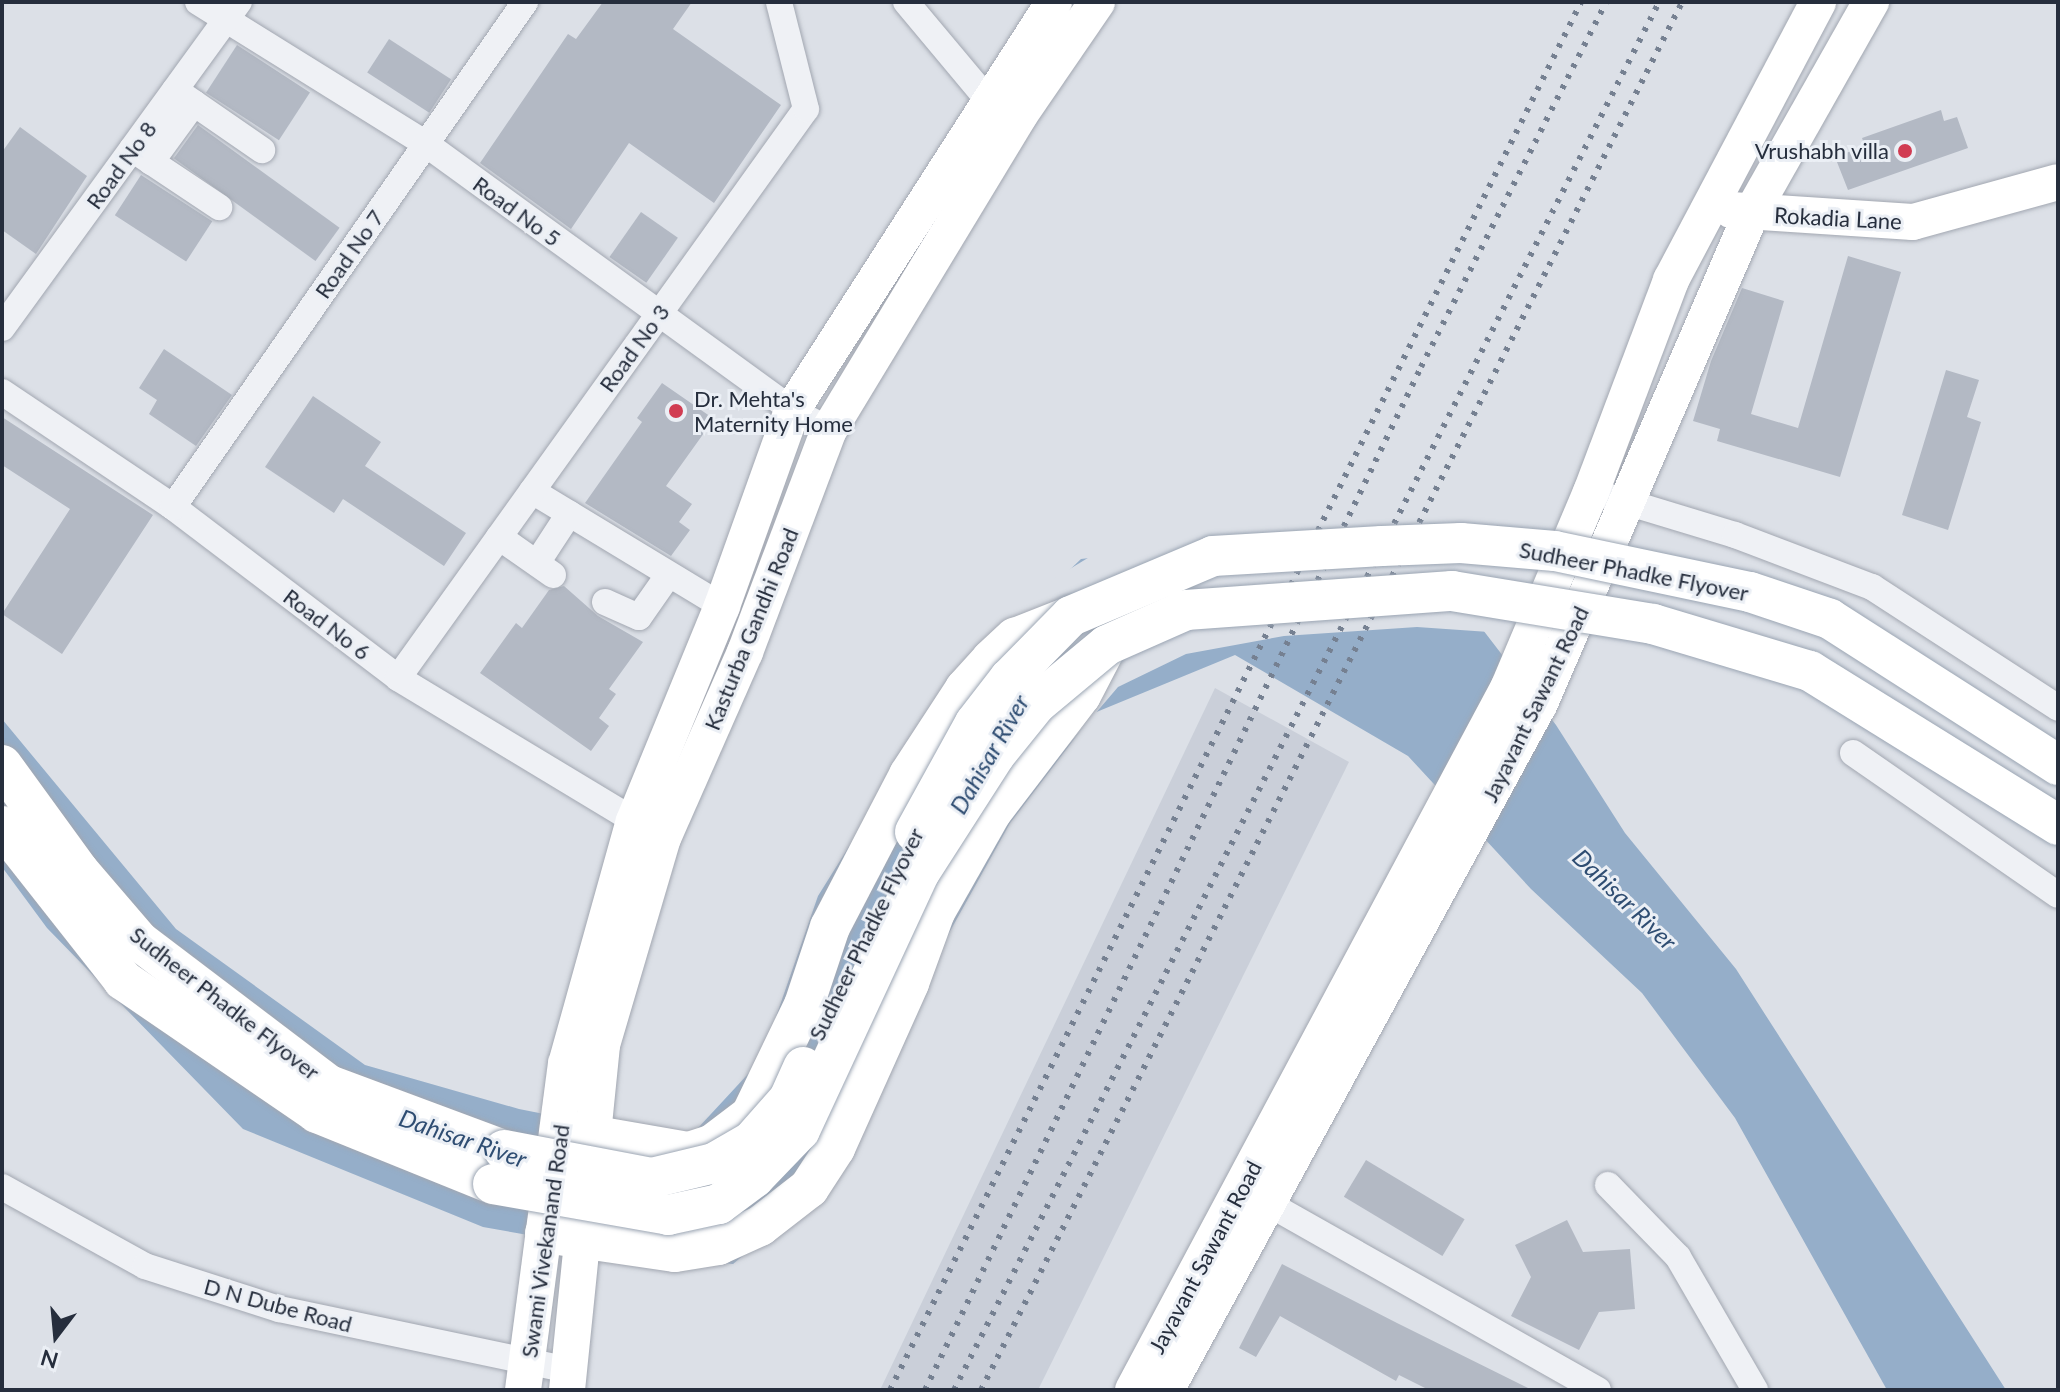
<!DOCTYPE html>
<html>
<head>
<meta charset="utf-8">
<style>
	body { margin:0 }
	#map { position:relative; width:2060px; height:1392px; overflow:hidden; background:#dce0e7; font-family:Lato,sans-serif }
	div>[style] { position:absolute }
	.built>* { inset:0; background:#cacfd9 }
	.water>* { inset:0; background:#95aec9 }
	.pier>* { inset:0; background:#dce0e7 }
	.building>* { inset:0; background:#b3b9c4; transform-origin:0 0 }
	.roads { filter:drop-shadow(0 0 2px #a2a7b1) drop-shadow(0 0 2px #a2a7b1) }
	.street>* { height:26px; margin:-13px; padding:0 13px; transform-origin:13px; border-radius:13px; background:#eff1f5 }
	.secondary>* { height:36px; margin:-18px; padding:0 18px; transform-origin:18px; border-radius:18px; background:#fff }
	.primary>* { height:40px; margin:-20px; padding:0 20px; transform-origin:20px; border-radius:20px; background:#fff }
	.rail>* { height:6px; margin-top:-3px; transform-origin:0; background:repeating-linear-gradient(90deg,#758091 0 4px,transparent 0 12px) }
	.bridges { filter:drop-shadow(0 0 2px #9ba5b3) drop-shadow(0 0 2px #9ba5b3) }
	.primary-bridge>* { height:40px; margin:-20px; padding:0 20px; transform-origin:20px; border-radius:20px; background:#fff }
	.dots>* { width:22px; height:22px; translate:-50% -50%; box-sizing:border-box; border:4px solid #ebeff5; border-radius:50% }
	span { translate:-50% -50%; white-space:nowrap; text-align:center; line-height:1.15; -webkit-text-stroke:6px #ebeff5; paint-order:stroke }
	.poi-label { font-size:22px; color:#262e3d }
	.right { translate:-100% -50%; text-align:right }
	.left { translate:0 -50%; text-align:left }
	.street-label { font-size:22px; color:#262e3d }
	.water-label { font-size:24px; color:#2f4d72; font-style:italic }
	.frame { position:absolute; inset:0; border:4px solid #262e3d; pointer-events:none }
	.north { position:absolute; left:16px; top:1296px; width:80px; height:80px; -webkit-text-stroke:6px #ebeff5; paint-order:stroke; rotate:196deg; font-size:22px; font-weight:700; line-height:32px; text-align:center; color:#262e3d }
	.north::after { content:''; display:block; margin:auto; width:28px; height:36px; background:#262e3d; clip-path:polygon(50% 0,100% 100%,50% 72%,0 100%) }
</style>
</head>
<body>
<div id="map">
	<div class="built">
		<i style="clip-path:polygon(1215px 688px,1349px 762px,1038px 1390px,880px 1390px)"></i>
	</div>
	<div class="water">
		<i style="clip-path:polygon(1285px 535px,1470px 613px,1556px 725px,1625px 833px,1736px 969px,2006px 1390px,1887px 1390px,1735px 1118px,1642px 993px,1531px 889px,1408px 756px,1235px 655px,1094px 713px,1010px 823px,924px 978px,843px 1172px,733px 1264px,642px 1255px,483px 1227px,243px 1129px,47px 928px,2px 867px,2px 719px,176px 929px,365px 1065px,519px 1109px,685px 1142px,761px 1060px,818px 896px,952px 682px,1081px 559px)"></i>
	</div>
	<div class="pier">
		<i style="clip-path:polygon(1286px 531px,1472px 609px,1489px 632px,1417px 627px,1284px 636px,1186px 654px,1118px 687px,1059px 756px,987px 643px,1055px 578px,1096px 553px)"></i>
	</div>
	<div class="building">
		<i style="clip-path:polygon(603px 2px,692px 2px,673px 29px,781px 105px,714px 203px,629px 143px,571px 229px,480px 163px,568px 34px,576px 39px)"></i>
		<i style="left:389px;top:39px;width:74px;height:40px;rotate:33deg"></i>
		<i style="left:237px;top:45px;width:87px;height:57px;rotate:33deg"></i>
		<i style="clip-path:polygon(1941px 110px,1944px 121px,1957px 117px,1968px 148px,1848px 190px,1835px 157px,1865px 146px,1862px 138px)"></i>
		<i style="left:198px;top:125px;width:175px;height:41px;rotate:36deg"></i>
		<i style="clip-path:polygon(20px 127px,87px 176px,36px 254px,2px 230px,2px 152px)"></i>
		<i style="left:141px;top:175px;width:85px;height:48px;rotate:33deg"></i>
		<i style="left:641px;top:212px;width:45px;height:55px;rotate:35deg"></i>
		<i style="clip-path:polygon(1848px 256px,1901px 272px,1840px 477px,1717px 441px,1720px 429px,1693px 421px,1711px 361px,1742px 288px,1784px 301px,1751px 414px,1798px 428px)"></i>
		<i style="clip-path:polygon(164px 349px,232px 395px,196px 446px,149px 414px,157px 400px,139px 388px)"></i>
		<i style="clip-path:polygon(1946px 370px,1979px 380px,1967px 417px,1981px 422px,1948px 530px,1902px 515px)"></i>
		<i style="clip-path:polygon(662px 383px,714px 419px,666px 486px,692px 504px,679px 522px,690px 530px,671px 556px,585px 503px,642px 422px,637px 418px)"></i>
		<i style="clip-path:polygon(313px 396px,381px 442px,365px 466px,466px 533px,444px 566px,343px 499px,334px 513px,265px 467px)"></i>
		<i style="clip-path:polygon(2px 417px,153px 515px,62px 654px,2px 614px,70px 509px,2px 465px)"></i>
		<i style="clip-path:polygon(564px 586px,598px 616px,643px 642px,609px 689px,616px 694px,599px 718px,609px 726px,591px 751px,480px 673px,516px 623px,522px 628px,549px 590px)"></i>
		<i style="left:1366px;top:1160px;width:115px;height:43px;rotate:31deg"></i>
		<i style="clip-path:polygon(1567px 1220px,1583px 1252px,1630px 1249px,1635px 1309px,1599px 1312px,1579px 1350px,1511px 1316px,1531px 1277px,1515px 1245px)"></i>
		<i style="clip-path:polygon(1282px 1264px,1397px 1323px,1532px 1390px,1429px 1390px,1399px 1375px,1396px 1381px,1280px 1316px,1256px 1357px,1239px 1348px)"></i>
	</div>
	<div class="roads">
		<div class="street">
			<i style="left:198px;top:2px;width:269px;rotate:31.9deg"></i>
			<i style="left:426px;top:144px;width:452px;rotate:36deg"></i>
			<i style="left:792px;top:410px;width:42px;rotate:28.4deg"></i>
			<i style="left:906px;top:2px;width:128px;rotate:50.1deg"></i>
			<i style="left:988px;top:100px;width:17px;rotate:28deg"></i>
			<i style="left:175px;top:90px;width:106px;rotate:34.6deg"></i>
			<i style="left:132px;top:149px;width:105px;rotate:33.7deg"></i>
			<i style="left:151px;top:162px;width:73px;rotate:-53.9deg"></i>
			<i style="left:2px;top:328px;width:403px;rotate:-54deg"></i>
			<i style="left:2px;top:392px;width:206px;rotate:33.9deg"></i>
			<i style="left:173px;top:507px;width:283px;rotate:37.2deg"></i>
			<i style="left:398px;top:678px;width:292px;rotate:31.1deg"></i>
			<i style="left:532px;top:491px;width:222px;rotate:31.2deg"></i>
			<i style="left:1610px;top:497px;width:131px;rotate:16.9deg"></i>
			<i style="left:1735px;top:535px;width:147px;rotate:20.8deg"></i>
			<i style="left:1872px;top:587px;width:222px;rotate:33deg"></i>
			<i style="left:173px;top:507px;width:616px;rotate:-55.12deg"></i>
			<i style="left:499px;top:537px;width:66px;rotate:35.1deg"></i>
			<i style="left:537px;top:563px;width:59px;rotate:-56.9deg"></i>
			<i style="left:605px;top:602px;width:37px;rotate:24deg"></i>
			<i style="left:639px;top:617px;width:49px;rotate:-55deg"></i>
			<i style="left:398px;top:678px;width:700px;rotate:-54.36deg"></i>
			<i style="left:806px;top:109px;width:110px;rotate:-104.2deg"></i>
			<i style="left:1853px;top:753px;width:249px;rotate:34.7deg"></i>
			<i style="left:1608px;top:1185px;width:100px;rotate:45.8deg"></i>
			<i style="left:1678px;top:1257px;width:154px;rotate:59.9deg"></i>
			<i style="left:2px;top:1187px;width:163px;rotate:28.9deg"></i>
			<i style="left:145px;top:1266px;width:141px;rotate:17.8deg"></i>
			<i style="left:279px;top:1309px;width:299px;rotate:11.9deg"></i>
			<i style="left:1269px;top:1204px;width:378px;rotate:29.5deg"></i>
		</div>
		<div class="secondary">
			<i style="left:1731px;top:210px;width:182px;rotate:3.8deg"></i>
			<i style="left:1913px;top:222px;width:150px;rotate:-15.4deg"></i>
			<i style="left:523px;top:1390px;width:329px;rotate:-82.5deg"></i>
			<i style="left:566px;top:1064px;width:252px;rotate:-74.4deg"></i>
			<i style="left:634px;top:821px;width:232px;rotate:-67.7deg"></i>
			<i style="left:722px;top:606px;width:208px;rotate:-70.3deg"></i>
			<i style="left:792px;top:410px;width:485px;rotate:-57.3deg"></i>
			<i style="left:567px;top:1390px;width:347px;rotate:-84.2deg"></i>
			<i style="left:602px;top:1045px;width:216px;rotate:-73.6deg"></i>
			<i style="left:663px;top:838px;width:203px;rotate:-66.2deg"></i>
			<i style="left:745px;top:652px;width:237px;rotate:-69.3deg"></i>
			<i style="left:829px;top:430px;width:367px;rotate:-58.8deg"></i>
			<i style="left:1019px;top:116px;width:138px;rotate:-55.6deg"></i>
			<i style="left:1133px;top:1390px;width:798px;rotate:-61.89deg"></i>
			<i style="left:1509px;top:686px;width:211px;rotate:-67.1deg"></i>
			<i style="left:1591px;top:492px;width:227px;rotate:-69.3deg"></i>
			<i style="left:1671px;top:280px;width:314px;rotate:-62.1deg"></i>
			<i style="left:1166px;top:1390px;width:782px;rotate:-61.44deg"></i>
			<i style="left:1540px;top:703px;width:533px;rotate:-66.66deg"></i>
			<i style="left:1751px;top:214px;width:244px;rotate:-60.5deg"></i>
		</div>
		<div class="primary">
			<i style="left:2px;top:765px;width:131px;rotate:54deg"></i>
			<i style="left:79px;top:871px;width:92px;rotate:49.4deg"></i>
			<i style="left:139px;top:941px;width:238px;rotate:37.2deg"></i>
			<i style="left:329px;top:1085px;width:187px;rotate:20.4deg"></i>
			<i style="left:2px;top:826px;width:196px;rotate:51.8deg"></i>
			<i style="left:123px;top:980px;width:235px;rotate:34.4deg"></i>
			<i style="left:317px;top:1113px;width:190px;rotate:22deg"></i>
			<i style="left:561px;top:1130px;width:130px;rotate:9.8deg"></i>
			<i style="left:689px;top:1152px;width:25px;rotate:-18deg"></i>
			<i style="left:713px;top:1144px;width:48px;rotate:-37.3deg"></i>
			<i style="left:751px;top:1115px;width:122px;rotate:-64.3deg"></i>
			<i style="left:804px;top:1005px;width:82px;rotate:-71.6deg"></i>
			<i style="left:830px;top:927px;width:171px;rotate:-62.5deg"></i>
			<i style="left:909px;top:775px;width:103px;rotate:-56.9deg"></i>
			<i style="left:965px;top:689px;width:39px;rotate:-48deg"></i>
			<i style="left:991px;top:660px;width:33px;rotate:-43deg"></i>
			<i style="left:1015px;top:638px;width:60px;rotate:-21.4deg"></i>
			<i style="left:545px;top:1233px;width:131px;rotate:8.3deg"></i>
			<i style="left:675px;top:1252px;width:44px;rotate:-9.2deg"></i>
			<i style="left:718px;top:1245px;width:46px;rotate:-24.3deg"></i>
			<i style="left:760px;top:1226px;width:62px;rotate:-37.8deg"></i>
			<i style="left:809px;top:1188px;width:48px;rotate:-57deg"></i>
			<i style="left:835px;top:1148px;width:181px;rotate:-65.8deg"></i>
			<i style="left:909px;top:983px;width:76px;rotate:-69.9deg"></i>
			<i style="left:935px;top:912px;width:114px;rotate:-60.5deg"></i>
			<i style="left:991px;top:813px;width:148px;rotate:-52.7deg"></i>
			<i style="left:1081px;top:695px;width:56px;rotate:-62.5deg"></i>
		</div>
	</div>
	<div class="rail">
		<i style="left:890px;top:1390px;width:1550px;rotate:-63.53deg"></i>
		<i style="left:925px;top:1390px;width:1137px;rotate:-64.13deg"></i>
		<i style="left:1421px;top:367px;width:409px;rotate:-63.1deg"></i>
		<i style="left:954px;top:1390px;width:1557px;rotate:-63.07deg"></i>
		<i style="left:981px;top:1390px;width:1555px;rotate:-63.2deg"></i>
	</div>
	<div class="bridges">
		<div class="primary-bridge">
			<i style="left:915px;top:832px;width:124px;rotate:-61.2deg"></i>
			<i style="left:975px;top:723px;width:56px;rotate:-52.3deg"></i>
			<i style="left:1009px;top:679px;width:88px;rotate:-45.5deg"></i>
			<i style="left:1071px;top:616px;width:154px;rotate:-22.9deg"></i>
			<i style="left:1213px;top:556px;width:169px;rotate:-3.4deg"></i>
			<i style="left:1382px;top:546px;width:79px;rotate:-2.2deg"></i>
			<i style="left:1461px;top:543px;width:94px;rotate:4.9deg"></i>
			<i style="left:1555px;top:551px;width:199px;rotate:11.9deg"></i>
			<i style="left:1750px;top:592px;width:84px;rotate:18.6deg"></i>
			<i style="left:1830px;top:619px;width:271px;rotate:32.6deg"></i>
			<i style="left:504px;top:1150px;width:151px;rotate:10.7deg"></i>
			<i style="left:652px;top:1178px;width:64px;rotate:-13.6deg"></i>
			<i style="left:714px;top:1163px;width:44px;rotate:-30.1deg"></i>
			<i style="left:752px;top:1141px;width:56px;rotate:-48.6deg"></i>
			<i style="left:789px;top:1099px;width:35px;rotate:-66deg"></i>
			<i style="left:493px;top:1184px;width:178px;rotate:10deg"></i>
			<i style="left:668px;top:1215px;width:52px;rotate:-12.2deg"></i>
			<i style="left:719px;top:1204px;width:44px;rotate:-36.6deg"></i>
			<i style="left:754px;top:1178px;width:66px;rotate:-46.2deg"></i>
			<i style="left:800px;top:1130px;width:285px;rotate:-65.1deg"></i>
			<i style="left:920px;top:872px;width:139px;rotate:-57.3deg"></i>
			<i style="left:995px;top:755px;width:65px;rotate:-51.2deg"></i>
			<i style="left:1036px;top:704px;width:92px;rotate:-39.7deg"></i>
			<i style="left:1107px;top:645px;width:86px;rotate:-23.9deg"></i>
			<i style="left:1186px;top:610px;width:267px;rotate:-4.1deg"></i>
			<i style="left:1452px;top:591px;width:204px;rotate:9.3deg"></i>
			<i style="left:1653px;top:624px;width:164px;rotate:16.7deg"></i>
			<i style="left:1810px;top:671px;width:292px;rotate:31.8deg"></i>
		</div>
	</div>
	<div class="dots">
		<i style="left:1905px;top:151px;background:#d13c52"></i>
		<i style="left:676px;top:411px;background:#d13c52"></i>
	</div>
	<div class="poi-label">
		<span class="right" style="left:1889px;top:151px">Vrushabh villa</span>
		<span class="left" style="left:694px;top:411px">Dr. Mehta's<br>Maternity Home</span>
	</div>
	<div class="street-label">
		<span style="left:121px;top:165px;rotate:-54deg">Road No 8</span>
		<span style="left:517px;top:211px;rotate:36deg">Road No 5</span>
		<span style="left:1838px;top:218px;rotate:3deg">Rokadia Lane</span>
		<span style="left:349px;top:254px;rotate:-55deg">Road No 7</span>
		<span style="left:634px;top:348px;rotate:-54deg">Road No 3</span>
		<span style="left:1634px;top:571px;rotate:11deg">Sudheer Phadke Flyover</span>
		<span style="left:327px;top:624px;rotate:37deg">Road No 6</span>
		<span style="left:751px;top:629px;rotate:-68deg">Kasturba Gandhi Road</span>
		<span style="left:1535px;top:704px;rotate:-64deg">Jayavant Sawant Road</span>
		<span style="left:866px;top:934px;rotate:-64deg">Sudheer Phadke Flyover</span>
		<span style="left:225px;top:1003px;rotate:38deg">Sudheer Phadke Flyover</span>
		<span style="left:545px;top:1241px;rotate:-82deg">Swami Vivekanand Road</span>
		<span style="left:1205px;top:1257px;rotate:-62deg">Jayavant Sawant Road</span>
		<span style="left:278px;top:1305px;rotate:15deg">D N Dube Road</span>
	</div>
	<div class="water-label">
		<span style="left:989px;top:754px;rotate:-60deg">Dahisar River</span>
		<span style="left:1625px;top:899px;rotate:44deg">Dahisar River</span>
		<span style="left:463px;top:1138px;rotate:19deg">Dahisar River</span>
	</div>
	<div class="frame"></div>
	<div class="north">N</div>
</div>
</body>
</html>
